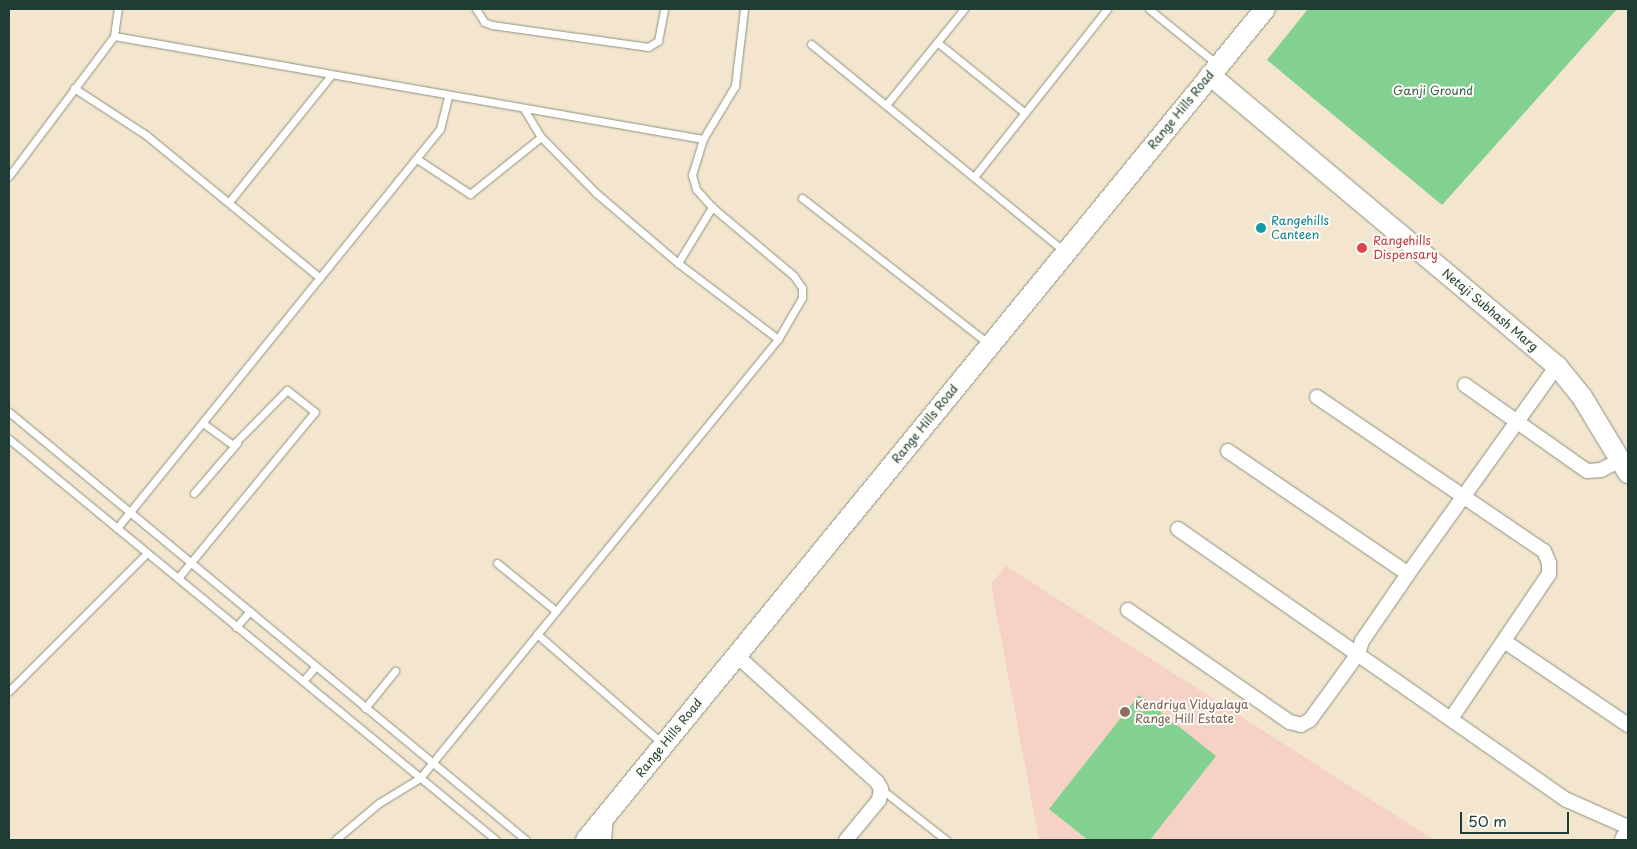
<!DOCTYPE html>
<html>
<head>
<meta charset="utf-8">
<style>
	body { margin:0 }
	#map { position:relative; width:1637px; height:849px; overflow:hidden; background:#f4e6ce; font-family:"Playpen Sans",sans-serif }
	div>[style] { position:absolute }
	.built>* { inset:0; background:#f6d1c5 }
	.green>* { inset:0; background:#82d191 }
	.roads { filter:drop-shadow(0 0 1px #8a9281) drop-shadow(0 0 1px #8a9281) }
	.lane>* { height:7px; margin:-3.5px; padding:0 3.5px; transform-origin:3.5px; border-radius:3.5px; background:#fff }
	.street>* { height:14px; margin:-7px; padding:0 7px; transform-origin:7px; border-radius:7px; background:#fff }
	.secondary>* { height:20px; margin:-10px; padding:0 10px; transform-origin:10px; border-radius:10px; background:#fff }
	.dots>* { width:14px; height:14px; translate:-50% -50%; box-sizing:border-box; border:2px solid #fdfcf7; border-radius:50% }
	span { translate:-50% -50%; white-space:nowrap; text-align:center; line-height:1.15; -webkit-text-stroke:4px #fdfcf7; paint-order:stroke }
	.park-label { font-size:12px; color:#38624b }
	.street-label { font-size:12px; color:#1f3d34 }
	.culture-label { font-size:12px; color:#0d838f }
	.left { translate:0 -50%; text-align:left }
	.health-label { font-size:12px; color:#be3a42 }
	.education-label { font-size:12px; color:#785e54 }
	.frame { position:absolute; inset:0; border:10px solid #1f3d34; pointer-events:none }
	.scale { position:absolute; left:1460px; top:812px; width:109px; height:22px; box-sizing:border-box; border:2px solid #1f3d34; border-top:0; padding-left:6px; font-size:15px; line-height:18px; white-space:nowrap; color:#1f3d34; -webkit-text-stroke:4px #fdfcf7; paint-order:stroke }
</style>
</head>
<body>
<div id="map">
	<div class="built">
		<i style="clip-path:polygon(1006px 566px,1434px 840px,1039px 840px,991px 584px)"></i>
	</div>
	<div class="green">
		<i style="clip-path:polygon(1308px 9px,1617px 9px,1442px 205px,1267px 60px)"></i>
		<i style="clip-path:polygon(1139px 695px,1216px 756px,1150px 840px,1088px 840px,1049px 809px)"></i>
	</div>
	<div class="roads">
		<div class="lane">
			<i style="left:476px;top:9px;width:15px;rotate:58deg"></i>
			<i style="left:484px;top:22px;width:9px;rotate:21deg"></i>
			<i style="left:492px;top:25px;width:158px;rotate:8deg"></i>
			<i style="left:648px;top:47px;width:12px;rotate:-31deg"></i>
			<i style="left:658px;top:41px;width:33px;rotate:-79deg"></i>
			<i style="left:1149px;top:9px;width:87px;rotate:39deg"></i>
			<i style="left:114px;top:36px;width:598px;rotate:9.92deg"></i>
			<i style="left:703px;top:139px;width:62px;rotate:-58.9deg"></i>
			<i style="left:735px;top:86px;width:78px;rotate:-83.3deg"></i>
			<i style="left:937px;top:42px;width:113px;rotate:38.9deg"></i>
			<i style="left:811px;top:44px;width:327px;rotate:39.3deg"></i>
			<i style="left:74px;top:88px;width:86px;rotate:33.1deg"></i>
			<i style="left:146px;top:135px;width:225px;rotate:39.4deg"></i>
			<i style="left:886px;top:105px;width:124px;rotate:-50.9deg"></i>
			<i style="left:524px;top:109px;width:33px;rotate:59deg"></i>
			<i style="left:541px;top:137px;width:78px;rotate:45.5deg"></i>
			<i style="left:596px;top:193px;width:108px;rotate:40.5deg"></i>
			<i style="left:678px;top:263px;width:126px;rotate:37.2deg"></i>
			<i style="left:778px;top:339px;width:48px;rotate:-59.7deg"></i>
			<i style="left:802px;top:298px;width:10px;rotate:-90deg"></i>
			<i style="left:802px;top:288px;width:14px;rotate:-124deg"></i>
			<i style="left:794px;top:276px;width:107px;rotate:-139.9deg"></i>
			<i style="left:712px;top:207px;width:24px;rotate:-132deg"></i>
			<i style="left:696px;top:189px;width:15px;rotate:-106deg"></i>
			<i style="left:692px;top:175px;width:38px;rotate:-73deg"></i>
			<i style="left:417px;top:159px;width:64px;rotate:33.4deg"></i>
			<i style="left:470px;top:194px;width:91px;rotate:-38.8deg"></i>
			<i style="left:9px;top:176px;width:175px;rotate:-53.1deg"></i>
			<i style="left:114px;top:36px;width:27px;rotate:-82deg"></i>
			<i style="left:974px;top:177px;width:214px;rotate:-51.6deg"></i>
			<i style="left:802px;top:198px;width:237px;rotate:38deg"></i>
			<i style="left:229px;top:202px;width:163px;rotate:-51.2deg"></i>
			<i style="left:678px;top:263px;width:66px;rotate:-58.7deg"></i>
			<i style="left:9px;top:412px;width:671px;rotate:39.62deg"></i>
			<i style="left:9px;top:439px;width:631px;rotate:39.47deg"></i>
			<i style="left:194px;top:493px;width:66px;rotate:-49.3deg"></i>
			<i style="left:117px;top:528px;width:513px;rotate:-51.01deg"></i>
			<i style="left:440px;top:129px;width:34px;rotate:-76deg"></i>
			<i style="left:497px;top:563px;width:76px;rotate:39.1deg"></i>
			<i style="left:178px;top:578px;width:215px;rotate:-50.5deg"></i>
			<i style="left:315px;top:412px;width:36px;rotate:-142deg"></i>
			<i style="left:287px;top:390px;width:77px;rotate:134.5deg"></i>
			<i style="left:233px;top:445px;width:37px;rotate:-144deg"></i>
			<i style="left:236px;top:627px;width:21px;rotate:-49deg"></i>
			<i style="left:537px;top:634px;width:167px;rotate:41.1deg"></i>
			<i style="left:303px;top:681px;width:18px;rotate:-49deg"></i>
			<i style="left:9px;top:691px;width:195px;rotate:-45deg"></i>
			<i style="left:365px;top:708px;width:48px;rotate:-51deg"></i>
			<i style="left:881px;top:789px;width:83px;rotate:38.1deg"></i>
			<i style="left:335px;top:840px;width:57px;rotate:-40.1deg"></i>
			<i style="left:379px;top:803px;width:48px;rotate:-31.4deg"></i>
			<i style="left:420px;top:778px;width:566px;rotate:-50.8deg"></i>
		</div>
		<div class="street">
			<i style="left:1465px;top:385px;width:149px;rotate:35.2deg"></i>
			<i style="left:1587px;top:471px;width:14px;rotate:-4deg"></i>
			<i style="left:1601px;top:470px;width:22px;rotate:-27deg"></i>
			<i style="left:1317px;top:397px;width:274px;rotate:34.2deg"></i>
			<i style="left:1544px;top:551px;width:13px;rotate:67deg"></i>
			<i style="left:1549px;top:563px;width:11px;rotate:90deg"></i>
			<i style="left:1549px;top:574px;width:175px;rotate:124.1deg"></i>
			<i style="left:1228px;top:451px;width:218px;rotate:34.3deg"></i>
			<i style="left:1178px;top:529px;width:474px;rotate:34.9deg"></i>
			<i style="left:1567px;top:800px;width:67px;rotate:23.9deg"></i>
			<i style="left:1128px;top:610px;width:197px;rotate:34.7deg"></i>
			<i style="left:1290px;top:722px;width:11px;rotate:15deg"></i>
			<i style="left:1301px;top:725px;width:10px;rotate:-29deg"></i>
			<i style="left:1310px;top:720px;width:82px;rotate:-54deg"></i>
			<i style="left:1358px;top:654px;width:14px;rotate:-73deg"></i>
			<i style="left:1362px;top:641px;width:81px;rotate:-55.5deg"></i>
			<i style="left:1408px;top:574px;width:256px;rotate:-54.4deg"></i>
			<i style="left:1504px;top:641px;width:150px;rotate:34.1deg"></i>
			<i style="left:736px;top:655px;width:190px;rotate:42deg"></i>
			<i style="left:877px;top:782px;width:8px;rotate:60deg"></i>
			<i style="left:881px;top:789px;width:11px;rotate:100deg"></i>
			<i style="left:879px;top:800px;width:52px;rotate:129.5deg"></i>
			<i style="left:604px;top:840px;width:24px;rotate:-85deg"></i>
		</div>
		<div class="secondary">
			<i style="left:1210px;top:75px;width:453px;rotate:40deg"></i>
			<i style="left:1557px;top:366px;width:40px;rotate:51deg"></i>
			<i style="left:1582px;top:397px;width:89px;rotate:58.8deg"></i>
			<i style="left:586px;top:840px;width:1073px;rotate:-50.75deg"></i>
			<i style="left:1625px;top:840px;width:6px;rotate:-59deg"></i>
		</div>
	</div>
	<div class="dots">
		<i style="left:1261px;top:228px;background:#0f9aa8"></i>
		<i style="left:1362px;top:248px;background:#e0444e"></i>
		<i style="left:1125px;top:712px;background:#8d6e63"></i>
	</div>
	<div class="park-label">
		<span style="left:1433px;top:91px">Ganji Ground</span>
	</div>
	<div class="street-label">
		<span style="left:1181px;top:110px;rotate:-51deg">Range Hills Road</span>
		<span style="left:1490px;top:310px;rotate:40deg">Netaji Subhash Marg</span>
		<span style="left:925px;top:424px;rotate:-51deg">Range Hills Road</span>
		<span style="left:669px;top:738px;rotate:-51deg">Range Hills Road</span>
	</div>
	<div class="culture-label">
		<span class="left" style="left:1271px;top:228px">Rangehills<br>Canteen</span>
	</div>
	<div class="health-label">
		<span class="left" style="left:1373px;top:248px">Rangehills<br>Dispensary</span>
	</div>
	<div class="education-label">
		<span class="left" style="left:1135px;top:712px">Kendriya Vidyalaya<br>Range Hill Estate</span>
	</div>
	<div class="frame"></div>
	<div class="scale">50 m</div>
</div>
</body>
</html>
